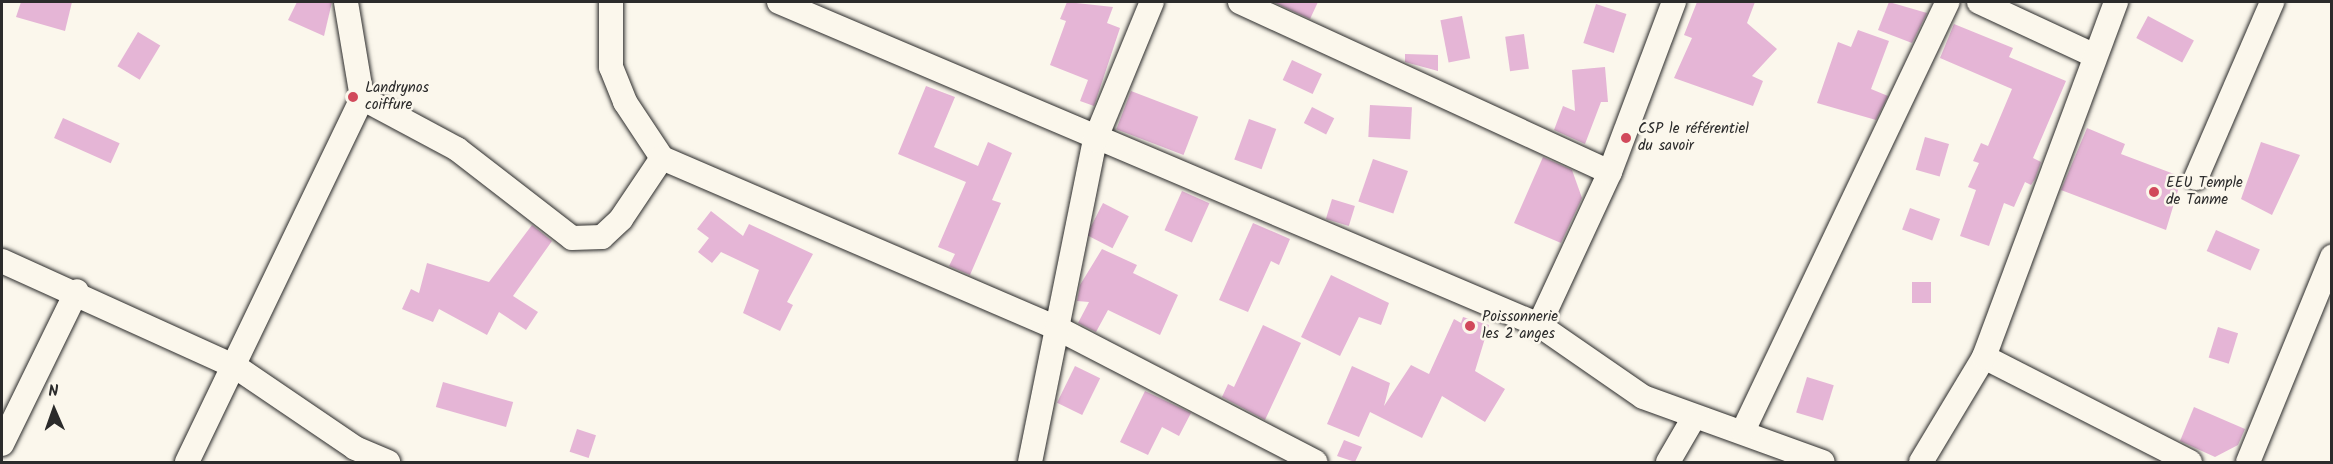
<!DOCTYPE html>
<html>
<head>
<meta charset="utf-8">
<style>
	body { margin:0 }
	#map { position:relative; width:2333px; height:464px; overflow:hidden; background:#fbf7ec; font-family:Kalam,sans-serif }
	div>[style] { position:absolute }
	.building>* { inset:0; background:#e5b5d6; transform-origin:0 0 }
	.roads { filter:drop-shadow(0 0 2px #2b2b2b) drop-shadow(0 0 2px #2b2b2b) }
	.minor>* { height:24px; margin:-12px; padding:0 12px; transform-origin:12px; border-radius:12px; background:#fbf7ec }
	.dots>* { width:16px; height:16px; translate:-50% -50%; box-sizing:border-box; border:3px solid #fbf7ec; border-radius:50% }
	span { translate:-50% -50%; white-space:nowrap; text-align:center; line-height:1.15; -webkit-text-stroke:5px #fbf7ec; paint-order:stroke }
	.poi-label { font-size:15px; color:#2b2b2b }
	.left { translate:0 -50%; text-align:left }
	.frame { position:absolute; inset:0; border:3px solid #2b2b2b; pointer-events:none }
	.north { position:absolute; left:24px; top:380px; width:60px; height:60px; -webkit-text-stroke:4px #fbf7ec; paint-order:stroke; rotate:358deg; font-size:16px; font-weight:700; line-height:24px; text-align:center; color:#2b2b2b }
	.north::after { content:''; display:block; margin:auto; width:21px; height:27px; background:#2b2b2b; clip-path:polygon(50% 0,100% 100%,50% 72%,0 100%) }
</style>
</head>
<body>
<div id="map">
	<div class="building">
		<i style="clip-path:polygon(21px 2px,72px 2px,65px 31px,16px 17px)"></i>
		<i style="clip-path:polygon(297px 2px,332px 2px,324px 36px,288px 20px)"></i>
		<i style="clip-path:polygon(1067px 2px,1113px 7px,1107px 23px,1120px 28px,1094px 106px,1080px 101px,1088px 80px,1050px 65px,1066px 21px,1060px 19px)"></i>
		<i style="clip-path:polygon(1273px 2px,1318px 2px,1310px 19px)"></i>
		<i style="clip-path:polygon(1697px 2px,1755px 2px,1747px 23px,1777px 49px,1752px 76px,1763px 81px,1753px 106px,1674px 78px,1692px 38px,1684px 35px)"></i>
		<i style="clip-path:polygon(1889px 2px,1927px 13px,1912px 43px,1878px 30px)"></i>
		<i style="left:1596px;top:4px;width:32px;height:41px;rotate:18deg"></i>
		<i style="left:1462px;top:16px;width:43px;height:22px;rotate:79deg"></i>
		<i style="left:2148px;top:16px;width:52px;height:25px;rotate:28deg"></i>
		<i style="clip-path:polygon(1954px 24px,2013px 48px,2009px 57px,2066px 81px,2033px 158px,2041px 162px,2035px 179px,2031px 185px,2025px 182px,2014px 207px,2004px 203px,1989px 246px,1960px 236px,1976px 190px,1968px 187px,1979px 163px,1973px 161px,1981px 143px,1988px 146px,2012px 89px,1940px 58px)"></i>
		<i style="clip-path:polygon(1858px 30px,1889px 41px,1871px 89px,1888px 96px,1876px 120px,1817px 103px,1838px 42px,1851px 47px)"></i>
		<i style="left:138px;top:32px;width:26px;height:40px;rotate:31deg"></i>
		<i style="left:1524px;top:34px;width:35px;height:19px;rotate:82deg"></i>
		<i style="clip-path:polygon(1405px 54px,1438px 55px,1438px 71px,1405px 62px)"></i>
		<i style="left:1292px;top:60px;width:33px;height:22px;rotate:25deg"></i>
		<i style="clip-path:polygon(1605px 67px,1608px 102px,1601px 102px,1585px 144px,1554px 130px,1563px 106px,1575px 111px,1572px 70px)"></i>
		<i style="clip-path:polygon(926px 86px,955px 97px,934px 147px,978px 166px,988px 142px,1012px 153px,992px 200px,1001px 203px,970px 275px,949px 266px,955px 254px,938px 247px,966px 182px,898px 154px)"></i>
		<i style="left:1131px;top:91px;width:72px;height:41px;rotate:21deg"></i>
		<i style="left:1370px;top:105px;width:42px;height:32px;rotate:3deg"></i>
		<i style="left:1312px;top:107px;width:25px;height:18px;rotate:27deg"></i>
		<i style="left:63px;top:118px;width:62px;height:22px;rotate:24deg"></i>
		<i style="left:1249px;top:119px;width:29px;height:43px;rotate:20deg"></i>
		<i style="clip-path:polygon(2087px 128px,2125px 144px,2121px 154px,2182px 177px,2166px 230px,2061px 190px)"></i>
		<i style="left:1925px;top:137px;width:25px;height:34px;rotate:16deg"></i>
		<i style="clip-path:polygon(2261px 142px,2300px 155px,2272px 215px,2241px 199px)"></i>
		<i style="clip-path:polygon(1543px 157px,1572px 170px,1582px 198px,1561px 243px,1514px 223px)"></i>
		<i style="left:1373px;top:159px;width:37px;height:45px;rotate:19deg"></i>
		<i style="left:1182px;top:191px;width:30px;height:43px;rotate:24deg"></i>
		<i style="left:1332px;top:199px;width:24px;height:21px;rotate:17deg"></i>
		<i style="left:1103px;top:203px;width:29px;height:36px;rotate:27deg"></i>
		<i style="left:1910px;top:208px;width:32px;height:23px;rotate:20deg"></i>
		<i style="clip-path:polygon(711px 211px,743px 236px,749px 224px,813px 254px,787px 302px,793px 305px,780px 331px,743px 313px,759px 270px,721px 252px,712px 263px,698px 252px,709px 238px,697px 229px)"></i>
		<i style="clip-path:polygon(1253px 223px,1290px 239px,1279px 265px,1271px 261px,1248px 312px,1219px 300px)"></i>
		<i style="clip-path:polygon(532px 225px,552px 241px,513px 296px,538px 312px,526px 330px,499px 312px,487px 335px,439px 309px,433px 322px,402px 309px,411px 289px,419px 293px,427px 263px,489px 282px)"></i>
		<i style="left:2216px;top:230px;width:48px;height:23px;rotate:24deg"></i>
		<i style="clip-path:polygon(1102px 249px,1137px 265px,1133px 273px,1178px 295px,1160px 335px,1108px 310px,1096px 332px,1078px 323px,1089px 302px,1077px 301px,1080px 285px)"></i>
		<i style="clip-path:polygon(1331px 275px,1389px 303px,1381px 325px,1359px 317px,1340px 356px,1301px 337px)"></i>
		<i style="left:1912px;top:282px;width:19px;height:21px"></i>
		<i style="clip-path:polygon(1463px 317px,1489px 325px,1475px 371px,1505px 389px,1485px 422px,1442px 396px,1422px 438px,1370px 412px,1359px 437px,1327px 424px,1352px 366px,1390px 383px,1384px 406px,1411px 365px,1429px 374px,1454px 319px,1461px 323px)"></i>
		<i style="clip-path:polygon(1263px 325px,1301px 343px,1265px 420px,1222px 397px,1228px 384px,1234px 387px)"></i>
		<i style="left:2218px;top:327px;width:21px;height:32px;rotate:17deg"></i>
		<i style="left:1075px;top:366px;width:28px;height:41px;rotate:26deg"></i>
		<i style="left:1807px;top:377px;width:28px;height:37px;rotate:17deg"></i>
		<i style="left:443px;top:382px;width:73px;height:26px;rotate:16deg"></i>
		<i style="clip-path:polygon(1145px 391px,1191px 413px,1179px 436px,1162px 427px,1148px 455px,1120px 442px)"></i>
		<i style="clip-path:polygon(2194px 407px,2245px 429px,2238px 445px,2215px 457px,2180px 441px)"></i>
		<i style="left:577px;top:429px;width:20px;height:24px;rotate:18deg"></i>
		<i style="clip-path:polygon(1344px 440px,1362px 447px,1355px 462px,1337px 456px)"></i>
	</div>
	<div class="roads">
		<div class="minor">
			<i style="left:611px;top:2px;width:65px;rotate:90deg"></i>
			<i style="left:611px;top:67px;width:38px;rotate:68deg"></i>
			<i style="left:625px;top:102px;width:67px;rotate:56.5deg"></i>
			<i style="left:662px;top:158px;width:430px;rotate:23.3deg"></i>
			<i style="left:1057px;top:328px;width:291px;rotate:27.4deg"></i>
			<i style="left:779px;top:2px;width:826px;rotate:23.03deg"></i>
			<i style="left:1539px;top:325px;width:126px;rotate:34.7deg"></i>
			<i style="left:1643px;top:397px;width:191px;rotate:19.9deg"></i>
			<i style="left:1240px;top:2px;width:407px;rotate:24.7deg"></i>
			<i style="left:1979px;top:2px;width:126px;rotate:24.9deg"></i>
			<i style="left:362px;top:98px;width:108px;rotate:28.2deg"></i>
			<i style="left:457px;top:149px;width:145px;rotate:37.7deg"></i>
			<i style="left:572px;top:238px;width:30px;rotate:-2deg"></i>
			<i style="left:602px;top:237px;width:26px;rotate:-43deg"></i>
			<i style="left:621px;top:219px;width:73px;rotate:-56.1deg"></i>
			<i style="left:2196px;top:178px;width:192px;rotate:-66.6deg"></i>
			<i style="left:2px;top:261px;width:257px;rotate:24.4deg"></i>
			<i style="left:236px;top:367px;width:144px;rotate:34.2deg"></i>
			<i style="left:355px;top:448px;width:36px;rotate:23deg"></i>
			<i style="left:1539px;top:325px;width:169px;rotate:-65.1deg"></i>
			<i style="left:1610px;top:172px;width:182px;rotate:-69.4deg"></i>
			<i style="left:1984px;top:357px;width:231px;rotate:27deg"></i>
			<i style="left:1743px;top:431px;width:475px;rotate:-64.5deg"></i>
			<i style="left:2px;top:444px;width:170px;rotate:-63.9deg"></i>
			<i style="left:187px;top:462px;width:404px;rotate:-64.3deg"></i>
			<i style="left:362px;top:98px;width:97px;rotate:-99.5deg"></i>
			<i style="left:1030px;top:462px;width:328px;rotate:-78.6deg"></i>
			<i style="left:1095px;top:140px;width:149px;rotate:-67.6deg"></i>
			<i style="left:1668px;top:462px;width:50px;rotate:-59.8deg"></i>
			<i style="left:1921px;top:462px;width:122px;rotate:-59deg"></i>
			<i style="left:1984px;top:357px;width:379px;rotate:-69.6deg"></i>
			<i style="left:2248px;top:462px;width:222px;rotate:-67.7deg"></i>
		</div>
	</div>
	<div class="dots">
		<i style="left:353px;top:97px;background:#d1495b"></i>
		<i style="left:1626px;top:138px;background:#d1495b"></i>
		<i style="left:2154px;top:192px;background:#d1495b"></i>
		<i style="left:1470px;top:326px;background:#d1495b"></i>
	</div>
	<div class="poi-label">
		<span class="left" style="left:365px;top:97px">Landrynos<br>coiffure</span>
		<span class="left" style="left:1638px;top:138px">CSP le référentiel<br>du savoir</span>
		<span class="left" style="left:2166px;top:192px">EEU Temple<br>de Tanme</span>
		<span class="left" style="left:1482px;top:326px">Poissonnerie<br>les 2 anges</span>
	</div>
	<div class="frame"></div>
	<div class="north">N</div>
</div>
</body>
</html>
